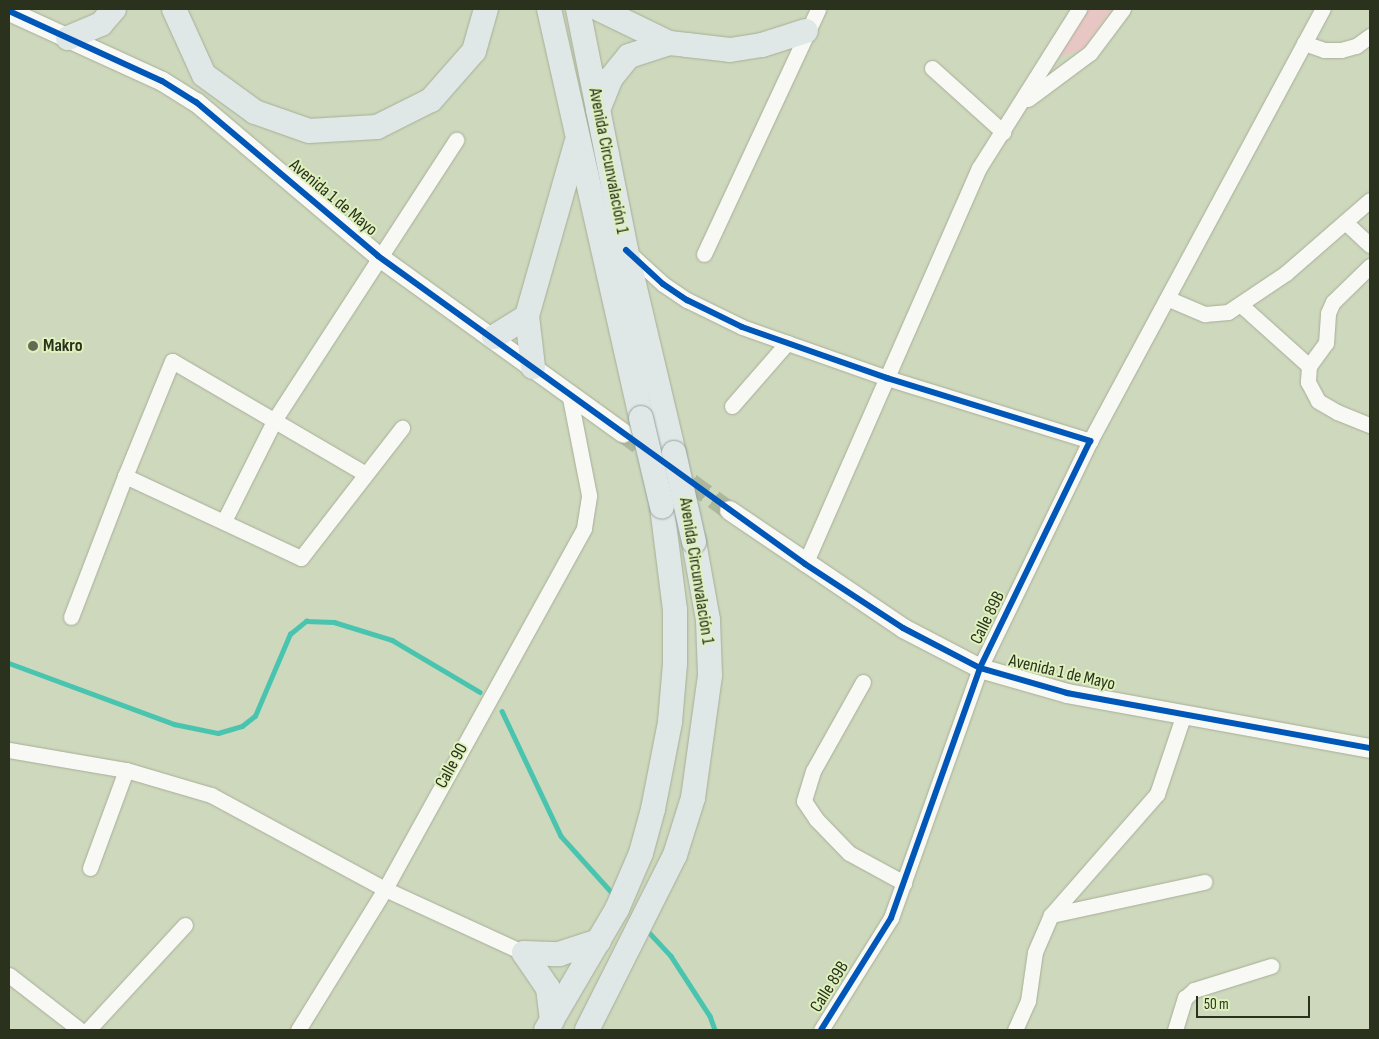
<!DOCTYPE html>
<html>
<head>
<meta charset="utf-8">
<style>
	body { margin:0 }
	#map { position:relative; width:1379px; height:1039px; overflow:hidden; background:#ced8bc; font-family:"Sofia Sans Condensed",sans-serif }
	div>[style] { position:absolute }
	.green>* { inset:0; background:#e8c6c3 }
	.stream>* { height:4.5px; margin:-2.25px; padding:0 2.25px; transform-origin:2.25px; border-radius:2.25px; background:#49c4af }
	.tertiary-tunnel>* { height:19px; margin-top:-9.5px; transform-origin:0; background:repeating-linear-gradient(90deg,#adb79c 0 19px,transparent 0 28px) }
	.roads { filter:drop-shadow(0 0 1px #a7ae99) drop-shadow(0 0 1px #a7ae99) }
	.minor>* { height:15px; margin:-7.5px; padding:0 7.5px; transform-origin:7.5px; border-radius:7.5px; background:#f8f9f5 }
	.tertiary>* { height:19px; margin:-9.5px; padding:0 9.5px; transform-origin:9.5px; border-radius:9.5px; background:#f8f9f5 }
	.primary>* { height:24px; margin:-12px; padding:0 12px; transform-origin:12px; border-radius:12px; background:#e0e7e7 }
	.bridges { filter:drop-shadow(0 0 1px #95a59f) drop-shadow(0 0 1px #95a59f) }
	.primary-bridge>* { height:24px; margin:-12px; padding:0 12px; transform-origin:12px; border-radius:12px; background:#e0e7e7 }
	.cycleway>* { height:6px; margin:-3px; padding:0 3px; transform-origin:3px; border-radius:3px; background:#0057b8 }
	.dots>* { width:14px; height:14px; translate:-50% -50%; box-sizing:border-box; border:2px solid #dff1bd; border-radius:50% }
	span { translate:-50% -50%; white-space:nowrap; text-align:center; line-height:1.15; -webkit-text-stroke:4px #dff1bd; paint-order:stroke }
	.street-label { font-size:18px; color:#2a311d }
	.poi-label { font-size:18px; color:#2a311d; font-weight:700 }
	.left { translate:0 -50%; text-align:left }
	.frame { position:absolute; inset:0; border:10px solid #2a311d; pointer-events:none }
	.scale { position:absolute; left:1196px; top:996px; width:114px; height:22px; box-sizing:border-box; border:2px solid #2a311d; border-top:0; padding-left:6px; font-size:15px; line-height:18px; white-space:nowrap; color:#2a311d; -webkit-text-stroke:4px #dff1bd; paint-order:stroke }
</style>
</head>
<body>
<div id="map">
	<div class="green">
		<i style="clip-path:polygon(1087px 9px,1112px 9px,1083px 49px,1058px 57px)"></i>
	</div>
	<div class="stream">
		<i style="left:9px;top:663px;width:176px;rotate:20.3deg"></i>
		<i style="left:174px;top:724px;width:45px;rotate:11.6deg"></i>
		<i style="left:218px;top:733px;width:25px;rotate:-16deg"></i>
		<i style="left:242px;top:726px;width:16px;rotate:-38deg"></i>
		<i style="left:255px;top:716px;width:89px;rotate:-66.9deg"></i>
		<i style="left:290px;top:634px;width:21px;rotate:-39deg"></i>
		<i style="left:306px;top:621px;width:28px;rotate:2deg"></i>
		<i style="left:334px;top:622px;width:61px;rotate:17.2deg"></i>
		<i style="left:392px;top:640px;width:102px;rotate:30.6deg"></i>
		<i style="left:502px;top:711px;width:138px;rotate:64.7deg"></i>
		<i style="left:561px;top:836px;width:81px;rotate:48deg"></i>
		<i style="left:646px;top:929px;width:37px;rotate:47deg"></i>
		<i style="left:671px;top:956px;width:72px;rotate:57deg"></i>
		<i style="left:710px;top:1016px;width:15px;rotate:70deg"></i>
	</div>
	<div class="tertiary-tunnel">
		<i style="left:623px;top:433px;width:131px;rotate:36deg"></i>
	</div>
	<div class="roads">
		<div class="minor">
			<i style="left:1304px;top:43px;width:21px;rotate:19deg"></i>
			<i style="left:1324px;top:50px;width:17px"></i>
			<i style="left:1341px;top:50px;width:16px;rotate:-15deg"></i>
			<i style="left:1356px;top:46px;width:17px;rotate:-36deg"></i>
			<i style="left:932px;top:68px;width:96px;rotate:42deg"></i>
			<i style="left:1028px;top:99px;width:77px;rotate:-36.6deg"></i>
			<i style="left:1090px;top:53px;width:55px;rotate:-53.1deg"></i>
			<i style="left:1345px;top:222px;width:34px;rotate:43deg"></i>
			<i style="left:627px;top:251px;width:49px;rotate:42.5deg"></i>
			<i style="left:663px;top:284px;width:29px;rotate:34deg"></i>
			<i style="left:687px;top:300px;width:61px;rotate:26.1deg"></i>
			<i style="left:742px;top:327px;width:154px;rotate:19.4deg"></i>
			<i style="left:887px;top:378px;width:213px;rotate:17.2deg"></i>
			<i style="left:1090px;top:441px;width:252px;rotate:115.9deg"></i>
			<i style="left:980px;top:668px;width:265px;rotate:109.6deg"></i>
			<i style="left:891px;top:918px;width:132px;rotate:122deg"></i>
			<i style="left:704px;top:254px;width:270px;rotate:-65deg"></i>
			<i style="left:1169px;top:299px;width:39px;rotate:23deg"></i>
			<i style="left:1205px;top:314px;width:23px;rotate:-5deg"></i>
			<i style="left:1228px;top:312px;width:70px;rotate:-33.9deg"></i>
			<i style="left:1286px;top:273px;width:111px;rotate:-41deg"></i>
			<i style="left:1241px;top:305px;width:91px;rotate:41.9deg"></i>
			<i style="left:1309px;top:366px;width:16px;rotate:94deg"></i>
			<i style="left:1308px;top:382px;width:21px;rotate:62deg"></i>
			<i style="left:1318px;top:401px;width:22px;rotate:30deg"></i>
			<i style="left:1337px;top:412px;width:35px;rotate:22deg"></i>
			<i style="left:1309px;top:366px;width:29px;rotate:-54deg"></i>
			<i style="left:1326px;top:343px;width:30px;rotate:-86deg"></i>
			<i style="left:1328px;top:313px;width:12px;rotate:-66deg"></i>
			<i style="left:1333px;top:302px;width:52px;rotate:-44.2deg"></i>
			<i style="left:732px;top:406px;width:84px;rotate:-48.9deg"></i>
			<i style="left:1090px;top:441px;width:491px;rotate:-61.7deg"></i>
			<i style="left:364px;top:473px;width:222px;rotate:-149.7deg"></i>
			<i style="left:172px;top:361px;width:124px;rotate:112.2deg"></i>
			<i style="left:125px;top:476px;width:194px;rotate:25deg"></i>
			<i style="left:301px;top:558px;width:165px;rotate:-52.2deg"></i>
			<i style="left:224px;top:521px;width:114px;rotate:-63.4deg"></i>
			<i style="left:275px;top:419px;width:333px;rotate:-57deg"></i>
			<i style="left:805px;top:564px;width:433px;rotate:-66.3deg"></i>
			<i style="left:979px;top:168px;width:188px;rotate:-57.8deg"></i>
			<i style="left:71px;top:617px;width:151px;rotate:-69deg"></i>
			<i style="left:863px;top:682px;width:102px;rotate:119.3deg"></i>
			<i style="left:813px;top:771px;width:31px;rotate:107deg"></i>
			<i style="left:804px;top:801px;width:22px;rotate:56deg"></i>
			<i style="left:816px;top:819px;width:47px;rotate:45.9deg"></i>
			<i style="left:849px;top:853px;width:63px;rotate:28.6deg"></i>
			<i style="left:9px;top:750px;width:119px;rotate:9.7deg"></i>
			<i style="left:126px;top:770px;width:89px;rotate:16.4deg"></i>
			<i style="left:211px;top:795px;width:198px;rotate:28.4deg"></i>
			<i style="left:385px;top:889px;width:153px;rotate:24.7deg"></i>
			<i style="left:90px;top:868px;width:104px;rotate:-69.8deg"></i>
			<i style="left:1051px;top:915px;width:157px;rotate:-12.2deg"></i>
			<i style="left:9px;top:975px;width:90px;rotate:37.8deg"></i>
			<i style="left:88px;top:1030px;width:143px;rotate:-47.3deg"></i>
			<i style="left:298px;top:1030px;width:166px;rotate:-58.3deg"></i>
			<i style="left:385px;top:889px;width:412px;rotate:-61.1deg"></i>
			<i style="left:584px;top:528px;width:33px;rotate:-81deg"></i>
			<i style="left:589px;top:495px;width:104px;rotate:-101.1deg"></i>
			<i style="left:1015px;top:1030px;width:32px;rotate:-66deg"></i>
			<i style="left:1028px;top:1001px;width:49px;rotate:-81.9deg"></i>
			<i style="left:1035px;top:952px;width:40px;rotate:-66.6deg"></i>
			<i style="left:1051px;top:915px;width:161px;rotate:-48.8deg"></i>
			<i style="left:1157px;top:794px;width:84px;rotate:-71.4deg"></i>
			<i style="left:1175px;top:1030px;width:34px;rotate:-73deg"></i>
			<i style="left:1185px;top:998px;width:12px;rotate:-42deg"></i>
			<i style="left:1194px;top:990px;width:81px;rotate:-17.3deg"></i>
		</div>
		<div class="tertiary">
			<i style="left:9px;top:11px;width:168px;rotate:24.6deg"></i>
			<i style="left:162px;top:81px;width:40px;rotate:32deg"></i>
			<i style="left:196px;top:102px;width:238px;rotate:40.2deg"></i>
			<i style="left:378px;top:256px;width:302px;rotate:35.8deg"></i>
			<i style="left:729px;top:510px;width:210px;rotate:34.1deg"></i>
			<i style="left:903px;top:628px;width:87px;rotate:27.5deg"></i>
			<i style="left:980px;top:668px;width:91px;rotate:16deg"></i>
			<i style="left:1067px;top:693px;width:308px;rotate:10.3deg"></i>
		</div>
		<div class="primary">
			<i style="left:174px;top:9px;width:72px;rotate:65.6deg"></i>
			<i style="left:204px;top:75px;width:63px;rotate:36deg"></i>
			<i style="left:255px;top:112px;width:57px;rotate:19.4deg"></i>
			<i style="left:309px;top:131px;width:68px;rotate:-3.4deg"></i>
			<i style="left:377px;top:127px;width:60px;rotate:-26.6deg"></i>
			<i style="left:431px;top:100px;width:65px;rotate:-48.7deg"></i>
			<i style="left:474px;top:51px;width:44px;rotate:-74.1deg"></i>
			<i style="left:549px;top:9px;width:419px;rotate:77.3deg"></i>
			<i style="left:578px;top:9px;width:246px;rotate:78.7deg"></i>
			<i style="left:626px;top:250px;width:209px;rotate:76.7deg"></i>
			<i style="left:599px;top:9px;width:78px;rotate:25.9deg"></i>
			<i style="left:669px;top:43px;width:18px;rotate:6deg"></i>
			<i style="left:687px;top:45px;width:43px;rotate:6.6deg"></i>
			<i style="left:730px;top:50px;width:32px;rotate:-9deg"></i>
			<i style="left:762px;top:45px;width:46px;rotate:-17.7deg"></i>
			<i style="left:68px;top:38px;width:36px;rotate:-23deg"></i>
			<i style="left:101px;top:24px;width:20px;rotate:-49deg"></i>
			<i style="left:598px;top:110px;width:35px;rotate:-68deg"></i>
			<i style="left:611px;top:78px;width:28px;rotate:-51deg"></i>
			<i style="left:629px;top:56px;width:42px;rotate:-18deg"></i>
			<i style="left:494px;top:337px;width:39px;rotate:-32deg"></i>
			<i style="left:533px;top:367px;width:51px;rotate:-96.7deg"></i>
			<i style="left:527px;top:316px;width:179px;rotate:-74.1deg"></i>
			<i style="left:524px;top:953px;width:35px;rotate:2deg"></i>
			<i style="left:559px;top:954px;width:42px;rotate:-18deg"></i>
			<i style="left:524px;top:953px;width:42px;rotate:55.6deg"></i>
			<i style="left:548px;top:988px;width:33px;rotate:83deg"></i>
			<i style="left:546px;top:1030px;width:140px;rotate:-59.6deg"></i>
			<i style="left:617px;top:909px;width:61px;rotate:-66.8deg"></i>
			<i style="left:641px;top:853px;width:46px;rotate:-74.7deg"></i>
			<i style="left:653px;top:809px;width:89px;rotate:-78.9deg"></i>
			<i style="left:670px;top:722px;width:58px;rotate:-85.1deg"></i>
			<i style="left:675px;top:664px;width:54px;rotate:-90deg"></i>
			<i style="left:675px;top:610px;width:104px;rotate:-97.2deg"></i>
			<i style="left:587px;top:1030px;width:196px;rotate:-63.3deg"></i>
			<i style="left:675px;top:855px;width:60px;rotate:-72.5deg"></i>
			<i style="left:693px;top:798px;width:124px;rotate:-82.1deg"></i>
			<i style="left:710px;top:675px;width:55px;rotate:-92.1deg"></i>
			<i style="left:708px;top:620px;width:79px;rotate:-100.2deg"></i>
		</div>
	</div>
	<div class="bridges">
		<div class="primary-bridge">
			<i style="left:641px;top:418px;width:91px;rotate:76.7deg"></i>
			<i style="left:674px;top:453px;width:91px;rotate:77.3deg"></i>
		</div>
	</div>
	<div class="cycleway">
		<i style="left:9px;top:11px;width:168px;rotate:24.6deg"></i>
		<i style="left:162px;top:81px;width:40px;rotate:32deg"></i>
		<i style="left:196px;top:102px;width:238px;rotate:40.2deg"></i>
		<i style="left:378px;top:256px;width:526px;rotate:35.8deg"></i>
		<i style="left:805px;top:564px;width:117px;rotate:33.1deg"></i>
		<i style="left:903px;top:628px;width:87px;rotate:27.5deg"></i>
		<i style="left:980px;top:668px;width:91px;rotate:16deg"></i>
		<i style="left:1067px;top:693px;width:308px;rotate:10.3deg"></i>
		<i style="left:626px;top:250px;width:50px;rotate:42.6deg"></i>
		<i style="left:663px;top:284px;width:29px;rotate:34deg"></i>
		<i style="left:687px;top:300px;width:61px;rotate:26.1deg"></i>
		<i style="left:742px;top:327px;width:154px;rotate:19.4deg"></i>
		<i style="left:887px;top:378px;width:213px;rotate:17.2deg"></i>
		<i style="left:1090px;top:441px;width:252px;rotate:115.9deg"></i>
		<i style="left:980px;top:668px;width:265px;rotate:109.6deg"></i>
		<i style="left:891px;top:918px;width:132px;rotate:122deg"></i>
	</div>
	<div class="dots">
		<i style="left:33px;top:346px;background:#636b55"></i>
	</div>
	<div class="street-label">
		<span style="left:608px;top:161px;rotate:79deg">Avenida Circunvalación 1</span>
		<span style="left:333px;top:198px;rotate:40deg">Avenida 1 de Mayo</span>
		<span style="left:696px;top:571px;rotate:81deg">Avenida Circunvalación 1</span>
		<span style="left:988px;top:618px;rotate:-64deg">Calle 89B</span>
		<span style="left:1062px;top:673px;rotate:13deg">Avenida 1 de Mayo</span>
		<span style="left:452px;top:766px;rotate:-61deg">Calle 90</span>
		<span style="left:830px;top:987px;rotate:-58deg">Calle 89B</span>
	</div>
	<div class="poi-label">
		<span class="left" style="left:43px;top:346px">Makro</span>
	</div>
	<div class="frame"></div>
	<div class="scale">50 m</div>
</div>
</body>
</html>
